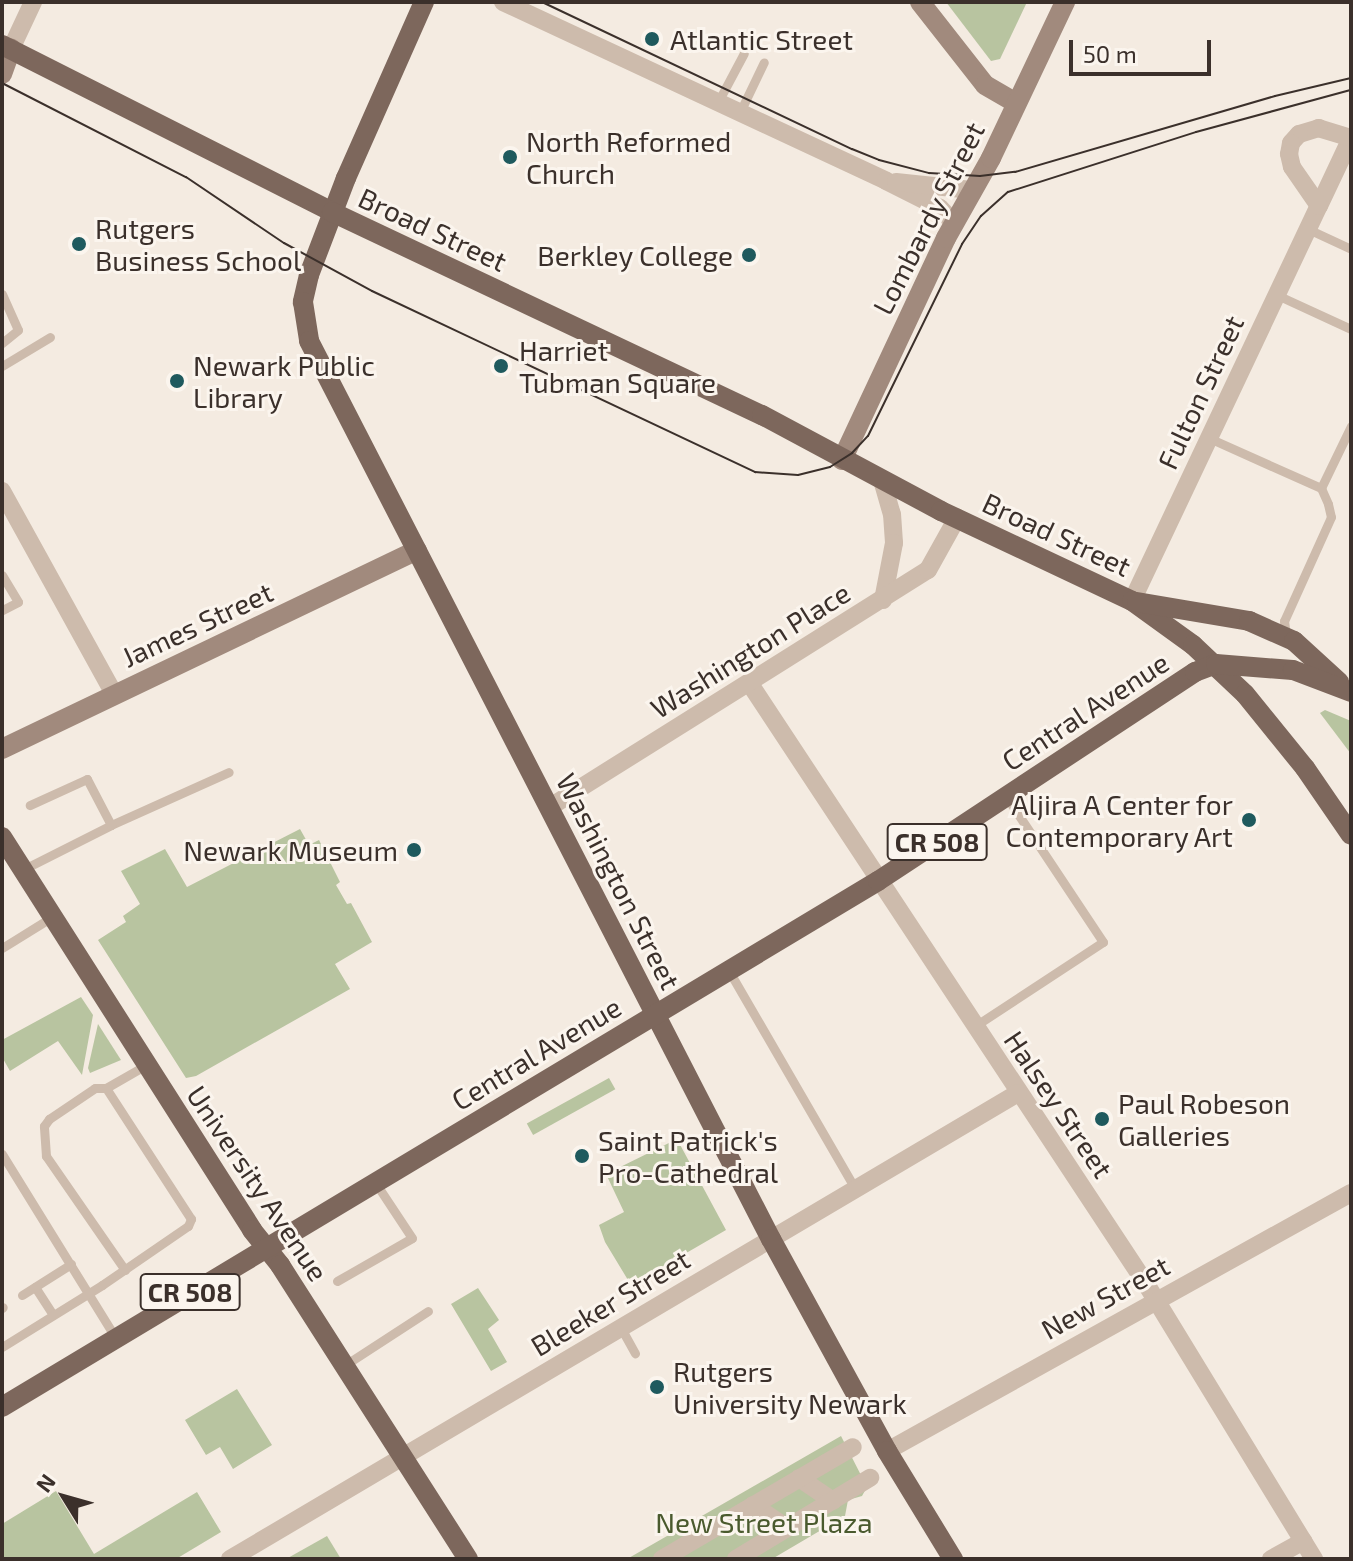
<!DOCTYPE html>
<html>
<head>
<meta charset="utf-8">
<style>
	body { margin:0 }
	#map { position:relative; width:1353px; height:1561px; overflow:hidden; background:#f4ebe1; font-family:"Exo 2",sans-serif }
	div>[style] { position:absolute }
	.green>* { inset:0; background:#b8c4a0; transform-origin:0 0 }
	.lane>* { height:9px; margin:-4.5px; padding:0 4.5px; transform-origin:4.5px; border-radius:4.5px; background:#cdbbac }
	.street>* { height:18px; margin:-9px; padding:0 9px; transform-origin:9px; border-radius:9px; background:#cdbbac }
	.secondary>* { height:20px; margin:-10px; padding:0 10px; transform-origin:10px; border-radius:10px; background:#a18a7d }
	.primary>* { height:20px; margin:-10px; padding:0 10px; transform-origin:10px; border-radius:10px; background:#7d675c }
	.tram>* { height:2px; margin:-1px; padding:0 1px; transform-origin:1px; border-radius:1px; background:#3b302b }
	.dots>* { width:22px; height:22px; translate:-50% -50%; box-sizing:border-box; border:4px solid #fbf5ee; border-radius:50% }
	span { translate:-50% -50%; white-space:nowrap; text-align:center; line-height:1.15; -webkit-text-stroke:6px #fbf5ee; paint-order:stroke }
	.shield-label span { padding:2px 6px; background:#fbf5ee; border:2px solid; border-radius:6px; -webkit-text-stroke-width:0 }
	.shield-label { font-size:26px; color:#3b302b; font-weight:700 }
	.poi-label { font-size:28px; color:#3b302b }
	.left { translate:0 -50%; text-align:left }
	.right { translate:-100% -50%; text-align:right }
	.street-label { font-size:28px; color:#3b302b }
	.park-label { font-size:28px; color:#4a5a2e }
	.frame { position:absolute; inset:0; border:4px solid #3b302b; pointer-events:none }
	.north { position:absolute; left:24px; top:1457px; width:80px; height:80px; -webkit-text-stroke:6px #fbf5ee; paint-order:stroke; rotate:307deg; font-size:22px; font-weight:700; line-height:32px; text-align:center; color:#3b302b }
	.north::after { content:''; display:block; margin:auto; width:28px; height:36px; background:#3b302b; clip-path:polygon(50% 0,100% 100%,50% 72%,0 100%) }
	.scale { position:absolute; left:1069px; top:40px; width:142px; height:36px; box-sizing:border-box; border:4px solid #3b302b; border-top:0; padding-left:10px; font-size:24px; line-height:28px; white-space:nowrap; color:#3b302b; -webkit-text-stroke:6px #fbf5ee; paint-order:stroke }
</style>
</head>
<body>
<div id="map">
	<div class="green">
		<i style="clip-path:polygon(946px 2px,1027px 2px,1000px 59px,991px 61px)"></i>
		<i style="clip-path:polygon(1325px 710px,1351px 721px,1351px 754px,1320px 713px)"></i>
		<i style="clip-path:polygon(300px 829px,309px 845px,319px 840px,340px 882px,336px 885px,347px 904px,351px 903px,372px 942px,335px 964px,350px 989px,196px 1076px,186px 1078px,98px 940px,126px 922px,123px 916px,140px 904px,121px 871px,165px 849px,187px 887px)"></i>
		<i style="clip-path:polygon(81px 997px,93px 1015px,82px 1075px,58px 1041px,10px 1071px,2px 1057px,2px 1040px)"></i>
		<i style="clip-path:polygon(98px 1024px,121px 1060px,90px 1073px,88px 1068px)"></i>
		<i style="left:609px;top:1078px;width:13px;height:94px;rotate:61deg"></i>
		<i style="clip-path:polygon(677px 1139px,726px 1230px,631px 1285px,605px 1242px,599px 1225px,624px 1212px,606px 1174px)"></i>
		<i style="clip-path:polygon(478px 1288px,499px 1320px,488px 1329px,507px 1362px,491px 1371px,451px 1304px)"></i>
		<i style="clip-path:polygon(237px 1389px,272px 1445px,233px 1469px,220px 1447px,206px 1455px,185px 1420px)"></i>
		<i style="clip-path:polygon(841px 1436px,867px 1487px,862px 1496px,848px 1500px,845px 1516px,772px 1559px,627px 1559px)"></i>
		<i style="clip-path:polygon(56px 1491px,94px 1554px,197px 1492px,221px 1532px,176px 1559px,2px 1559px,2px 1524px)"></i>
		<i style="clip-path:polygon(327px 1536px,341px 1559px,286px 1559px)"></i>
	</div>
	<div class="lane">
		<i style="left:718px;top:102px;width:55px;rotate:-62deg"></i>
		<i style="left:740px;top:112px;width:55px;rotate:-64.4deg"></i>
		<i style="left:1308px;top:229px;width:47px;rotate:24.9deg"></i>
		<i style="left:2px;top:294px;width:39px;rotate:66deg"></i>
		<i style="left:18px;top:330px;width:21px;rotate:141deg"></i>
		<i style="left:1277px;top:295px;width:81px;rotate:24.7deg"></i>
		<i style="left:2px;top:366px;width:56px;rotate:-31.1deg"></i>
		<i style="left:1209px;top:438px;width:123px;rotate:24.1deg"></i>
		<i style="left:1321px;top:488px;width:17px;rotate:66deg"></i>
		<i style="left:1328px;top:504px;width:13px;rotate:77deg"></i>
		<i style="left:1331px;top:517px;width:114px;rotate:114.3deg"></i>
		<i style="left:1284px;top:621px;width:15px;rotate:82deg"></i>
		<i style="left:1321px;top:488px;width:69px;rotate:-64.2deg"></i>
		<i style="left:2px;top:575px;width:31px;rotate:59deg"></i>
		<i style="left:18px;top:602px;width:18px;rotate:153deg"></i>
		<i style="left:111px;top:825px;width:129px;rotate:-24.2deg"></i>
		<i style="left:22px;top:870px;width:100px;rotate:-26.8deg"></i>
		<i style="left:111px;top:825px;width:52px;rotate:-117.6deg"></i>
		<i style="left:87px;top:779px;width:63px;rotate:155.5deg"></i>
		<i style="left:2px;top:948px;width:59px;rotate:-31.8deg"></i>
		<i style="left:729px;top:971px;width:253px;rotate:59.9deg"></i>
		<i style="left:975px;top:1026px;width:153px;rotate:-33.3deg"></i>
		<i style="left:1103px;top:942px;width:175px;rotate:-123.6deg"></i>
		<i style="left:2px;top:1154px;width:215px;rotate:58.3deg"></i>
		<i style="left:125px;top:1270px;width:139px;rotate:-124.7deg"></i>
		<i style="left:46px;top:1156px;width:30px;rotate:-94deg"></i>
		<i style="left:44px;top:1126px;width:9px;rotate:-54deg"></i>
		<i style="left:49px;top:1119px;width:55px;rotate:-34deg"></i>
		<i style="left:95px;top:1088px;width:11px"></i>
		<i style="left:106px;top:1088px;width:46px;rotate:-29.9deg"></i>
		<i style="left:337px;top:1281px;width:86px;rotate:-29.8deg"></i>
		<i style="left:412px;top:1238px;width:67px;rotate:-123.5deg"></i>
		<i style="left:35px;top:1287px;width:33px;rotate:57deg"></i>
		<i style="left:22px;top:1295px;width:58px;rotate:-32.3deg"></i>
		<i style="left:2px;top:1308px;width:1px;rotate:-45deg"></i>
		<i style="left:621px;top:1328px;width:29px;rotate:61deg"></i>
		<i style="left:2px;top:1347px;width:118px;rotate:-31.8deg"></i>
		<i style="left:102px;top:1285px;width:104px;rotate:-34.5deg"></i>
		<i style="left:188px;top:1226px;width:8px;rotate:-67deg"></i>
		<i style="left:191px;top:1219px;width:156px;rotate:-123deg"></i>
		<i style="left:345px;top:1365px;width:99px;rotate:-33deg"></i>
	</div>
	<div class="street">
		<i style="left:503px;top:2px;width:423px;rotate:25deg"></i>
		<i style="left:886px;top:181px;width:60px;rotate:26.6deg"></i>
		<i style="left:940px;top:208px;width:21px;rotate:47deg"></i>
		<i style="left:11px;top:49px;width:52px;rotate:-64.9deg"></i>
		<i style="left:896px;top:182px;width:76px;rotate:6deg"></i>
		<i style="left:882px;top:480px;width:35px;rotate:74deg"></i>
		<i style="left:892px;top:514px;width:29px;rotate:86deg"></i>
		<i style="left:894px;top:543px;width:58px;rotate:100.9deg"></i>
		<i style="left:2px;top:491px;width:232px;rotate:61.1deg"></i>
		<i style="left:1132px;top:601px;width:437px;rotate:-64.7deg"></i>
		<i style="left:1319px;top:206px;width:75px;rotate:-64.8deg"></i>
		<i style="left:1351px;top:138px;width:34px;rotate:-163deg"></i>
		<i style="left:1319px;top:128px;width:21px;rotate:163deg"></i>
		<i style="left:1299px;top:134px;width:12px;rotate:132deg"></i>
		<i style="left:1291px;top:143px;width:11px;rotate:100deg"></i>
		<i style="left:1289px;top:154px;width:13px;rotate:77deg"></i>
		<i style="left:1292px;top:167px;width:47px;rotate:55.3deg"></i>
		<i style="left:750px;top:684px;width:723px;rotate:56.57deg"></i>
		<i style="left:1148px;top:1287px;width:319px;rotate:58.6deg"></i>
		<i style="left:550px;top:807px;width:446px;rotate:-32.1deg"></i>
		<i style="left:928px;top:570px;width:60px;rotate:-60.9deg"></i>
		<i style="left:887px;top:1451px;width:531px;rotate:-29.08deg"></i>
		<i style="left:799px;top:1478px;width:41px;rotate:34.1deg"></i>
		<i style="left:753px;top:1505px;width:41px;rotate:34.1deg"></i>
		<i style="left:230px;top:1559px;width:915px;rotate:-30.6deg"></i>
		<i style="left:662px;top:1559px;width:221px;rotate:-30.4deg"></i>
		<i style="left:736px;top:1559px;width:157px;rotate:-31.2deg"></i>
		<i style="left:1271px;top:1559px;width:37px;rotate:-29deg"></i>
	</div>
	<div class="secondary">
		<i style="left:920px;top:2px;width:105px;rotate:51.9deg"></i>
		<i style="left:985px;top:85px;width:36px;rotate:30deg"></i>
		<i style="left:2px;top:74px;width:27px;rotate:-70deg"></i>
		<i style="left:842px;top:460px;width:245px;rotate:-64.9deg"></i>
		<i style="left:946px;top:238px;width:92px;rotate:-60.6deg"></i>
		<i style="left:991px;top:158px;width:173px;rotate:-64.6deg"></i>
		<i style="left:2px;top:749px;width:460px;rotate:-25.6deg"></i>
	</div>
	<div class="primary">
		<i style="left:424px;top:2px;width:193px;rotate:113.9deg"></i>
		<i style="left:346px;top:178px;width:104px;rotate:110.9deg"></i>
		<i style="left:309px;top:275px;width:28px;rotate:103deg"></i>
		<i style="left:303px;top:302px;width:39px;rotate:81deg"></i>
		<i style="left:309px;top:341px;width:1010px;rotate:62.78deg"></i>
		<i style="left:771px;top:1239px;width:242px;rotate:61.3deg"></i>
		<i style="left:887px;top:1451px;width:127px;rotate:58.6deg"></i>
		<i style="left:2px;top:45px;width:370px;rotate:26.8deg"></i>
		<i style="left:332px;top:212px;width:476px;rotate:25.3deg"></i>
		<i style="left:762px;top:415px;width:203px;rotate:28.2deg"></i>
		<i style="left:941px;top:511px;width:211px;rotate:25.2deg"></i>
		<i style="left:1132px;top:601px;width:75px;rotate:35.8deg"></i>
		<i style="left:1193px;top:645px;width:71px;rotate:43.3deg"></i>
		<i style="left:1245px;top:694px;width:95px;rotate:51deg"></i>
		<i style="left:1305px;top:768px;width:81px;rotate:55.5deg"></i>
		<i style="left:1137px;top:602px;width:114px;rotate:9.6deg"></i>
		<i style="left:1249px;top:621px;width:49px;rotate:24deg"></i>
		<i style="left:1294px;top:641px;width:61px;rotate:42.3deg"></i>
		<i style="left:2px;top:837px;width:466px;rotate:57.5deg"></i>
		<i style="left:252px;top:1230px;width:45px;rotate:51.3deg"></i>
		<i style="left:280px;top:1265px;width:349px;rotate:57.4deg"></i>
		<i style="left:2px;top:1407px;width:1022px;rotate:-30.98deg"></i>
		<i style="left:878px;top:881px;width:380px;rotate:-33.4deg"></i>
		<i style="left:1195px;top:672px;width:22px;rotate:-21deg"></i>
		<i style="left:1216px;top:664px;width:77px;rotate:4.5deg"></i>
		<i style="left:1293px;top:670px;width:62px;rotate:20.8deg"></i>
	</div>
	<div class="tram">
		<i style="left:542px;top:2px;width:343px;rotate:25.4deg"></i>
		<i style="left:852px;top:149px;width:29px;rotate:22deg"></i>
		<i style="left:879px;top:160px;width:52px;rotate:14.6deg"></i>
		<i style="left:929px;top:173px;width:51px;rotate:3.4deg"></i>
		<i style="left:980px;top:176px;width:35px;rotate:-7deg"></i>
		<i style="left:1015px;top:172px;width:271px;rotate:-16.3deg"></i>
		<i style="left:1275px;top:96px;width:78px;rotate:-13.3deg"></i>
		<i style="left:2px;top:83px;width:207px;rotate:27.1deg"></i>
		<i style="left:186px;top:177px;width:118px;rotate:34deg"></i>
		<i style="left:284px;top:243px;width:100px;rotate:28.6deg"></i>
		<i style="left:372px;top:291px;width:424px;rotate:25.3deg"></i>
		<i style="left:755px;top:472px;width:43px;rotate:4deg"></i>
		<i style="left:798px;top:475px;width:33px;rotate:-14deg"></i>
		<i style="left:830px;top:467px;width:26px;rotate:-32deg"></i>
		<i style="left:852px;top:453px;width:23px;rotate:-47deg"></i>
		<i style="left:868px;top:436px;width:214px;rotate:-63.9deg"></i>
		<i style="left:962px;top:244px;width:34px;rotate:-56deg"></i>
		<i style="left:981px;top:216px;width:36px;rotate:-42deg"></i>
		<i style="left:1008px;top:192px;width:197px;rotate:-17.7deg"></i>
		<i style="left:1196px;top:132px;width:161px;rotate:-15.2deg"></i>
	</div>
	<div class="dots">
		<i style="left:652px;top:39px;background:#1f5a5e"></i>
		<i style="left:510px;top:157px;background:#1f5a5e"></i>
		<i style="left:79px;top:244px;background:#1f5a5e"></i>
		<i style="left:749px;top:255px;background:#1f5a5e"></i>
		<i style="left:501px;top:366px;background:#1f5a5e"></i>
		<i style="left:177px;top:381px;background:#1f5a5e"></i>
		<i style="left:1249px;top:820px;background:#1f5a5e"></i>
		<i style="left:414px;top:850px;background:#1f5a5e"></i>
		<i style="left:1102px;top:1119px;background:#1f5a5e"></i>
		<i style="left:582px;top:1156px;background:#1f5a5e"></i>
		<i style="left:657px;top:1387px;background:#1f5a5e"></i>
	</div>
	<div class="shield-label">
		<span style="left:937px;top:842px">CR 508</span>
		<span style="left:190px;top:1292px">CR 508</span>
	</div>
	<div class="poi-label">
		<span class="left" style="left:670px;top:39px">Atlantic Street</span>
		<span class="left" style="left:526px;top:157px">North Reformed<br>Church</span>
		<span class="left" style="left:95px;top:244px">Rutgers<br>Business School</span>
		<span class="right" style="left:733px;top:255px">Berkley College</span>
		<span class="left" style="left:519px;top:366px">Harriet<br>Tubman Square</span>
		<span class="left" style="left:193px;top:381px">Newark Public<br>Library</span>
		<span class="right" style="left:1233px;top:820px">Aljira A Center for<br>Contemporary Art</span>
		<span class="right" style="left:398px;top:850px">Newark Museum</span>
		<span class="left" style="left:1118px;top:1119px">Paul Robeson<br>Galleries</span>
		<span class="left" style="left:598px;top:1156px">Saint Patrick's<br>Pro-Cathedral</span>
		<span class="left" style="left:673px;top:1387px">Rutgers<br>University Newark</span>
	</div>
	<div class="street-label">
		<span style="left:928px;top:218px;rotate:-63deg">Lombardy Street</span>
		<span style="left:433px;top:229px;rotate:25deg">Broad Street</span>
		<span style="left:1200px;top:392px;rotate:-65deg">Fulton Street</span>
		<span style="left:1057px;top:534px;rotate:25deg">Broad Street</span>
		<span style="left:197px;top:624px;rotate:-25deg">James Street</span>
		<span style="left:750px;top:650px;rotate:-32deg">Washington Place</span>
		<span style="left:1085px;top:711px;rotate:-33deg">Central Avenue</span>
		<span style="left:619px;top:881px;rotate:63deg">Washington Street</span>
		<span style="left:536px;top:1053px;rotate:-31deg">Central Avenue</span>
		<span style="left:1059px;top:1104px;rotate:56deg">Halsey Street</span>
		<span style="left:258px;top:1183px;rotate:56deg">University Avenue</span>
		<span style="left:1105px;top:1297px;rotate:-29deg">New Street</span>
		<span style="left:610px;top:1302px;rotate:-31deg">Bleeker Street</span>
	</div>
	<div class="park-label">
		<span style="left:764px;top:1522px">New Street Plaza</span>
	</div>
	<div class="frame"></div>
	<div class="north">N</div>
	<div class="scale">50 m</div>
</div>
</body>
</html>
